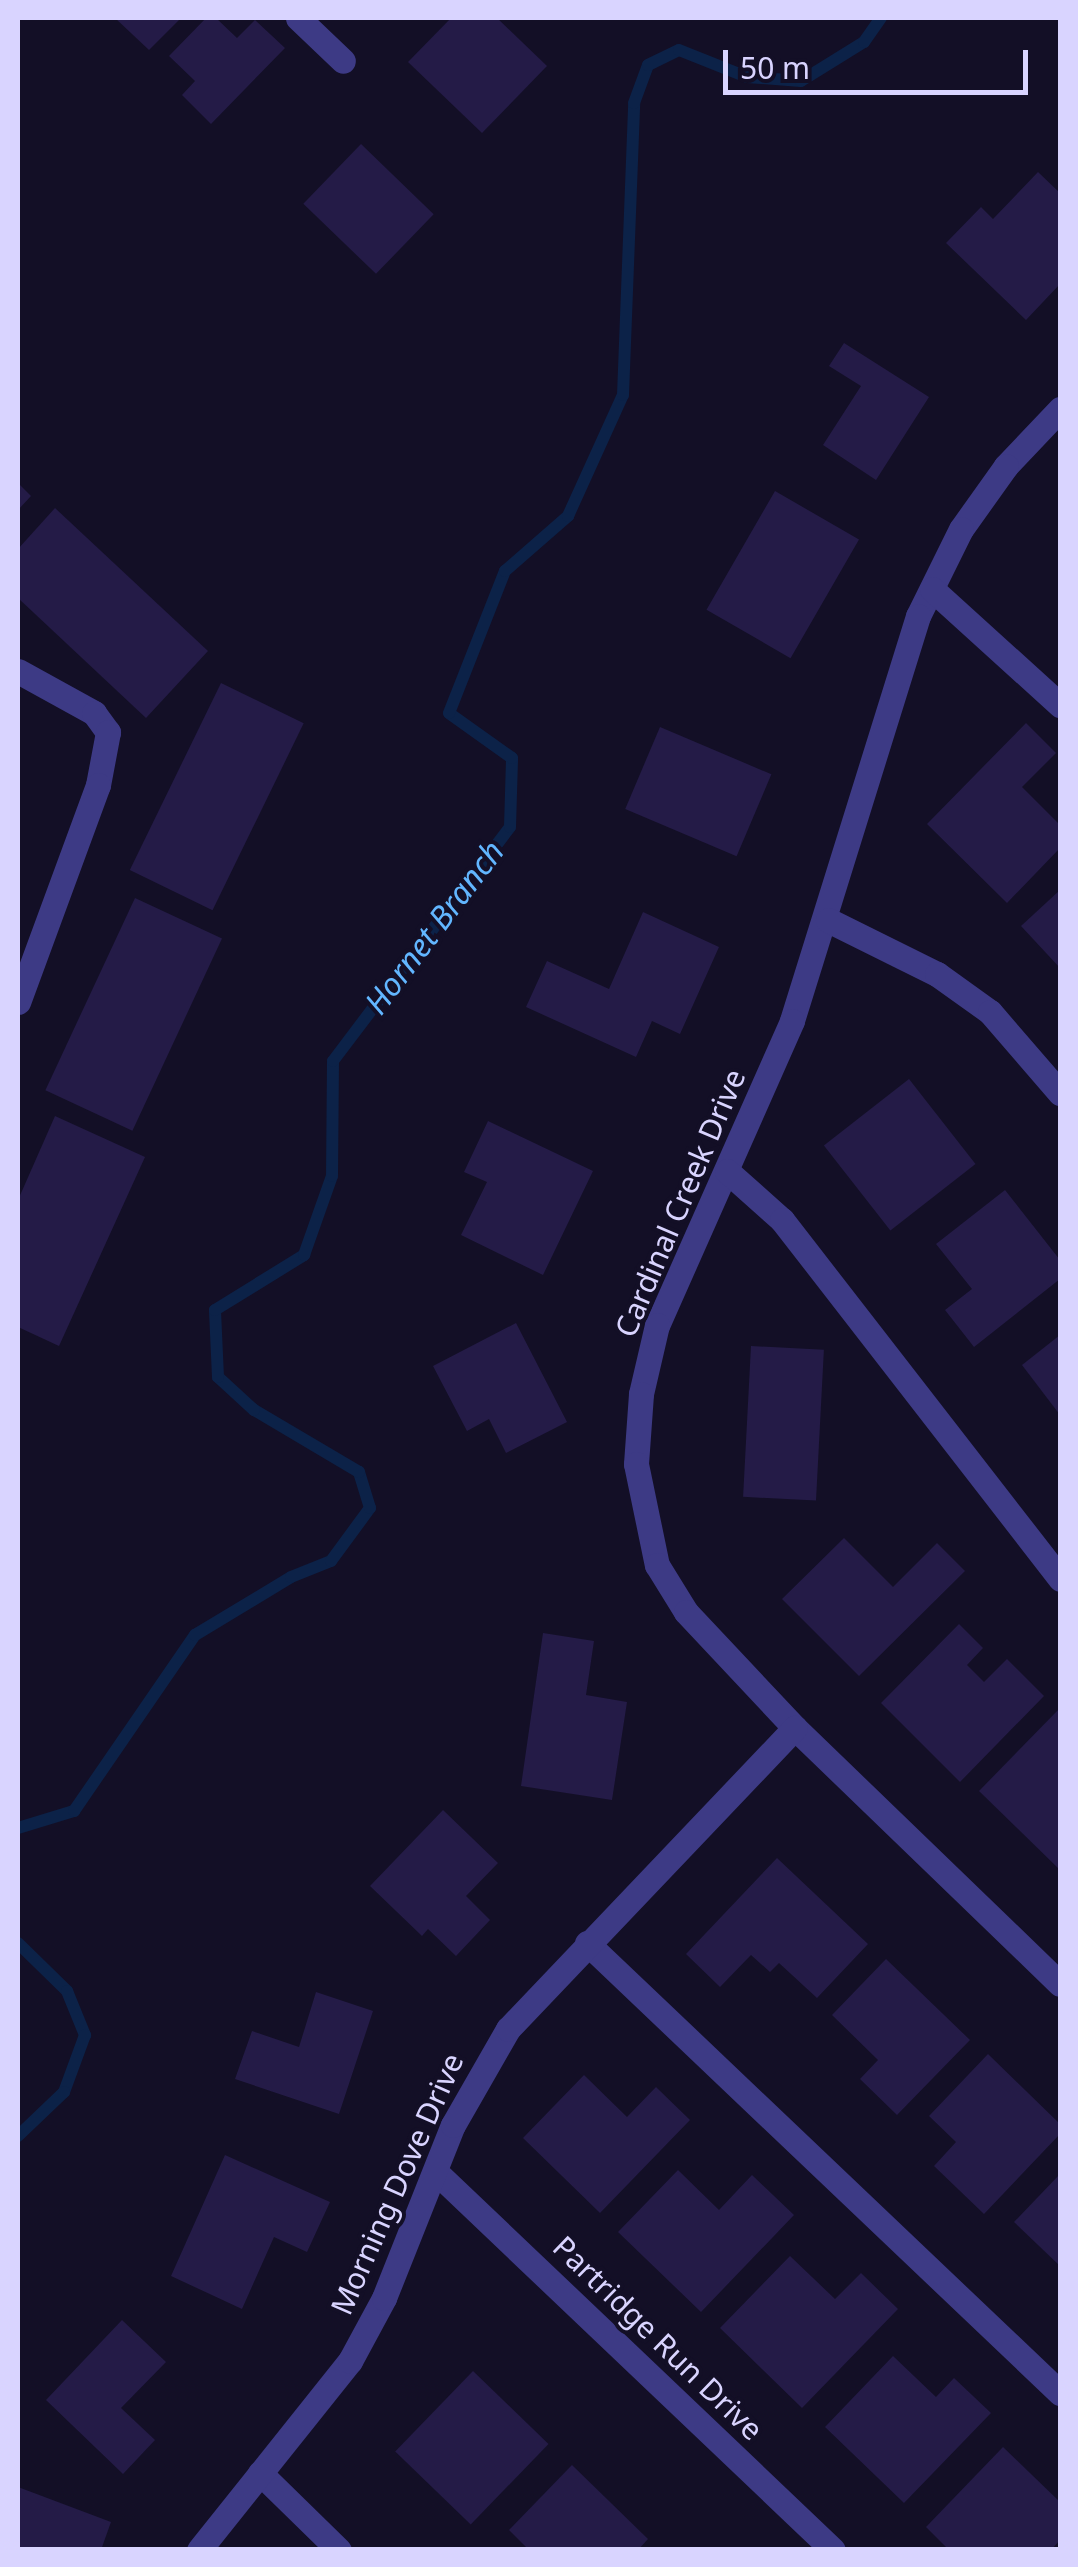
<!DOCTYPE html>
<html>
<head>
<meta charset="utf-8">
<style>
	body { margin:0 }
	#map { position:relative; width:1078px; height:2567px; overflow:hidden; background:#130f26; font-family:"Noto Sans",sans-serif }
	div>[style] { position:absolute }
	.stream>* { height:12px; margin:-6px; padding:0 6px; transform-origin:6px; border-radius:6px; background:#0c2248 }
	.building>* { inset:0; background:#241b47; transform-origin:0 0 }
	.minor>* { height:25px; margin:-12.5px; padding:0 12.5px; transform-origin:12.5px; border-radius:12.5px; background:#3d3a85 }
	span { translate:-50% -50%; white-space:nowrap; text-align:center; line-height:1.15; -webkit-text-stroke:8px #130f26; paint-order:stroke }
	.street-label { font-size:30px; color:#d9d4ff }
	.water-label { font-size:32px; color:#62b6ff; font-style:italic }
	.frame { position:absolute; inset:0; border:20px solid #d9d4ff; pointer-events:none }
	.scale { position:absolute; left:723px; top:50px; width:305px; height:45px; box-sizing:border-box; border:5px solid #d9d4ff; border-top:0; padding-left:12px; font-size:30px; line-height:35px; white-space:nowrap; color:#d9d4ff; -webkit-text-stroke:8px #130f26; paint-order:stroke }
</style>
</head>
<body>
<div id="map">
	<div class="stream">
		<i style="left:18px;top:1828px;width:59px;rotate:-16.9deg"></i>
		<i style="left:74px;top:1811px;width:214px;rotate:-55.5deg"></i>
		<i style="left:195px;top:1635px;width:112px;rotate:-31.1deg"></i>
		<i style="left:291px;top:1577px;width:43px;rotate:-21.8deg"></i>
		<i style="left:331px;top:1561px;width:66px;rotate:-53.7deg"></i>
		<i style="left:370px;top:1508px;width:38px;rotate:-107deg"></i>
		<i style="left:359px;top:1472px;width:122px;rotate:-149.4deg"></i>
		<i style="left:254px;top:1410px;width:49px;rotate:-137.5deg"></i>
		<i style="left:218px;top:1377px;width:67px;rotate:-92.6deg"></i>
		<i style="left:215px;top:1310px;width:105px;rotate:-31.7deg"></i>
		<i style="left:304px;top:1255px;width:84px;rotate:-70.5deg"></i>
		<i style="left:332px;top:1176px;width:115px;rotate:-89.5deg"></i>
		<i style="left:333px;top:1061px;width:293px;rotate:-52.9deg"></i>
		<i style="left:510px;top:827px;width:69px;rotate:-88.3deg"></i>
		<i style="left:512px;top:758px;width:77px;rotate:-144.5deg"></i>
		<i style="left:449px;top:713px;width:153px;rotate:-68.5deg"></i>
		<i style="left:505px;top:571px;width:84px;rotate:-41.1deg"></i>
		<i style="left:568px;top:516px;width:133px;rotate:-65.6deg"></i>
		<i style="left:623px;top:395px;width:292px;rotate:-87.8deg"></i>
		<i style="left:634px;top:103px;width:40px;rotate:-69.8deg"></i>
		<i style="left:648px;top:65px;width:34px;rotate:-26deg"></i>
		<i style="left:679px;top:50px;width:73px;rotate:21.7deg"></i>
		<i style="left:747px;top:77px;width:54px;rotate:4.2deg"></i>
		<i style="left:801px;top:81px;width:74px;rotate:-31.8deg"></i>
		<i style="left:864px;top:42px;width:29px;rotate:-55deg"></i>
		<i style="left:18px;top:1943px;width:69px;rotate:44.4deg"></i>
		<i style="left:67px;top:1991px;width:48px;rotate:67.8deg"></i>
		<i style="left:85px;top:2035px;width:61px;rotate:110.2deg"></i>
		<i style="left:64px;top:2092px;width:64px;rotate:136.3deg"></i>
	</div>
	<div class="building">
		<i style="clip-path:polygon(115px 18px,181px 18px,149px 50px)"></i>
		<i style="clip-path:polygon(206px 18px,216px 18px,237px 38px,255px 20px,285px 48px,211px 124px,182px 95px,195px 81px,169px 56px)"></i>
		<i style="clip-path:polygon(451px 18px,497px 18px,547px 66px,482px 133px,408px 62px)"></i>
		<i style="left:361px;top:144px;width:101px;height:83px;rotate:44deg"></i>
		<i style="clip-path:polygon(1038px 172px,1060px 193px,1060px 284px,1026px 320px,946px 243px,981px 207px,993px 219px)"></i>
		<i style="clip-path:polygon(844px 343px,929px 397px,876px 480px,823px 445px,861px 386px,829px 366px)"></i>
		<i style="clip-path:polygon(18px 483px,31px 496px,18px 510px)"></i>
		<i style="left:775px;top:491px;width:97px;height:137px;rotate:30deg"></i>
		<i style="clip-path:polygon(55px 508px,208px 651px,146px 718px,18px 598px,18px 549px)"></i>
		<i style="left:221px;top:683px;width:92px;height:208px;rotate:26deg"></i>
		<i style="clip-path:polygon(1026px 723px,1056px 753px,1022px 787px,1060px 825px,1060px 848px,1007px 903px,927px 824px)"></i>
		<i style="left:660px;top:727px;width:121px;height:89px;rotate:23deg"></i>
		<i style="clip-path:polygon(1060px 890px,1060px 968px,1021px 926px)"></i>
		<i style="left:135px;top:898px;width:96px;height:212px;rotate:25deg"></i>
		<i style="clip-path:polygon(643px 912px,719px 947px,680px 1034px,652px 1021px,636px 1057px,526px 1007px,547px 961px,609px 989px)"></i>
		<i style="left:909px;top:1079px;width:108px;height:108px;rotate:52deg"></i>
		<i style="clip-path:polygon(55px 1116px,145px 1157px,59px 1346px,18px 1327px,18px 1200px)"></i>
		<i style="clip-path:polygon(488px 1121px,593px 1171px,543px 1275px,461px 1235px,487px 1182px,464px 1172px)"></i>
		<i style="clip-path:polygon(1005px 1190px,1060px 1260px,1060px 1279px,974px 1347px,945px 1310px,972px 1289px,936px 1244px)"></i>
		<i style="clip-path:polygon(516px 1323px,567px 1422px,506px 1453px,489px 1419px,467px 1431px,433px 1366px)"></i>
		<i style="clip-path:polygon(1060px 1335px,1060px 1415px,1022px 1365px)"></i>
		<i style="left:751px;top:1346px;width:73px;height:151px;rotate:3deg"></i>
		<i style="clip-path:polygon(844px 1538px,893px 1587px,937px 1543px,965px 1571px,859px 1676px,782px 1599px)"></i>
		<i style="clip-path:polygon(959px 1624px,983px 1648px,967px 1665px,984px 1682px,1007px 1659px,1044px 1696px,960px 1782px,881px 1703px)"></i>
		<i style="clip-path:polygon(543px 1633px,594px 1641px,586px 1695px,627px 1702px,612px 1800px,521px 1786px)"></i>
		<i style="clip-path:polygon(1060px 1708px,1060px 1870px,979px 1791px)"></i>
		<i style="clip-path:polygon(443px 1810px,498px 1863px,466px 1896px,490px 1920px,456px 1956px,428px 1929px,422px 1936px,370px 1886px)"></i>
		<i style="clip-path:polygon(777px 1858px,868px 1944px,817px 1998px,779px 1963px,770px 1972px,751px 1955px,720px 1987px,686px 1954px)"></i>
		<i style="clip-path:polygon(886px 1959px,970px 2040px,897px 2115px,860px 2079px,878px 2060px,832px 2015px)"></i>
		<i style="clip-path:polygon(316px 1992px,373px 2011px,339px 2114px,235px 2079px,252px 2031px,299px 2047px)"></i>
		<i style="clip-path:polygon(988px 2054px,1060px 2124px,1060px 2134px,984px 2214px,934px 2166px,956px 2142px,929px 2116px)"></i>
		<i style="clip-path:polygon(584px 2075px,627px 2117px,656px 2087px,690px 2120px,600px 2213px,523px 2138px)"></i>
		<i style="clip-path:polygon(225px 2155px,330px 2202px,307px 2252px,274px 2237px,242px 2309px,171px 2276px)"></i>
		<i style="clip-path:polygon(678px 2170px,719px 2210px,752px 2175px,794px 2215px,701px 2312px,618px 2232px)"></i>
		<i style="clip-path:polygon(1060px 2174px,1060px 2266px,1014px 2222px)"></i>
		<i style="clip-path:polygon(790px 2256px,835px 2299px,861px 2273px,898px 2309px,802px 2408px,720px 2328px)"></i>
		<i style="clip-path:polygon(122px 2320px,166px 2362px,121px 2408px,155px 2440px,123px 2474px,46px 2400px)"></i>
		<i style="clip-path:polygon(893px 2356px,936px 2397px,954px 2378px,991px 2413px,904px 2503px,825px 2427px)"></i>
		<i style="left:473px;top:2371px;width:105px;height:112px;rotate:44deg"></i>
		<i style="clip-path:polygon(1003px 2447px,1060px 2502px,1060px 2540px,1051px 2550px,949px 2550px,926px 2527px)"></i>
		<i style="clip-path:polygon(572px 2465px,648px 2539px,638px 2550px,529px 2550px,509px 2530px)"></i>
		<i style="clip-path:polygon(18px 2487px,111px 2522px,101px 2550px,18px 2550px)"></i>
	</div>
	<div class="minor">
		<i style="left:298px;top:18px;width:62px;rotate:43.7deg"></i>
		<i style="left:1060px;top:409px;width:79px;rotate:133.5deg"></i>
		<i style="left:1006px;top:466px;width:77px;rotate:125.5deg"></i>
		<i style="left:961px;top:529px;width:97px;rotate:116.3deg"></i>
		<i style="left:918px;top:616px;width:424px;rotate:107.3deg"></i>
		<i style="left:792px;top:1021px;width:333px;rotate:113.9deg"></i>
		<i style="left:657px;top:1325px;width:71px;rotate:103.1deg"></i>
		<i style="left:641px;top:1394px;width:70px;rotate:94.1deg"></i>
		<i style="left:636px;top:1464px;width:103px;rotate:78.3deg"></i>
		<i style="left:657px;top:1565px;width:55px;rotate:58.3deg"></i>
		<i style="left:686px;top:1612px;width:159px;rotate:46.8deg"></i>
		<i style="left:795px;top:1728px;width:368px;rotate:44deg"></i>
		<i style="left:932px;top:589px;width:173px;rotate:42.2deg"></i>
		<i style="left:18px;top:671px;width:87px;rotate:28.9deg"></i>
		<i style="left:94px;top:713px;width:24px;rotate:54deg"></i>
		<i style="left:108px;top:732px;width:54px;rotate:100.7deg"></i>
		<i style="left:98px;top:785px;width:231px;rotate:110.2deg"></i>
		<i style="left:828px;top:920px;width:122px;rotate:26.4deg"></i>
		<i style="left:937px;top:974px;width:65px;rotate:35.6deg"></i>
		<i style="left:990px;top:1012px;width:107px;rotate:49.2deg"></i>
		<i style="left:727px;top:1171px;width:74px;rotate:41.7deg"></i>
		<i style="left:782px;top:1220px;width:454px;rotate:52.2deg"></i>
		<i style="left:587px;top:1943px;width:653px;rotate:43.57deg"></i>
		<i style="left:438px;top:2174px;width:545px;rotate:43.59deg"></i>
		<i style="left:260px;top:2473px;width:110px;rotate:44.3deg"></i>
		<i style="left:199px;top:2550px;width:242px;rotate:-51.4deg"></i>
		<i style="left:350px;top:2361px;width:72px;rotate:-61.6deg"></i>
		<i style="left:384px;top:2298px;width:186px;rotate:-68.3deg"></i>
		<i style="left:453px;top:2125px;width:111px;rotate:-60.2deg"></i>
		<i style="left:508px;top:2029px;width:416px;rotate:-46.4deg"></i>
	</div>
	<div class="street-label">
		<span style="left:680px;top:1203px;rotate:-67deg">Cardinal Creek Drive</span>
		<span style="left:397px;top:2184px;rotate:-66deg">Morning Dove Drive</span>
		<span style="left:658px;top:2338px;rotate:44deg">Partridge Run Drive</span>
	</div>
	<div class="water-label">
		<span style="left:434px;top:927px;rotate:-53deg">Hornet Branch</span>
	</div>
	<div class="frame"></div>
	<div class="scale">50 m</div>
</div>
</body>
</html>
